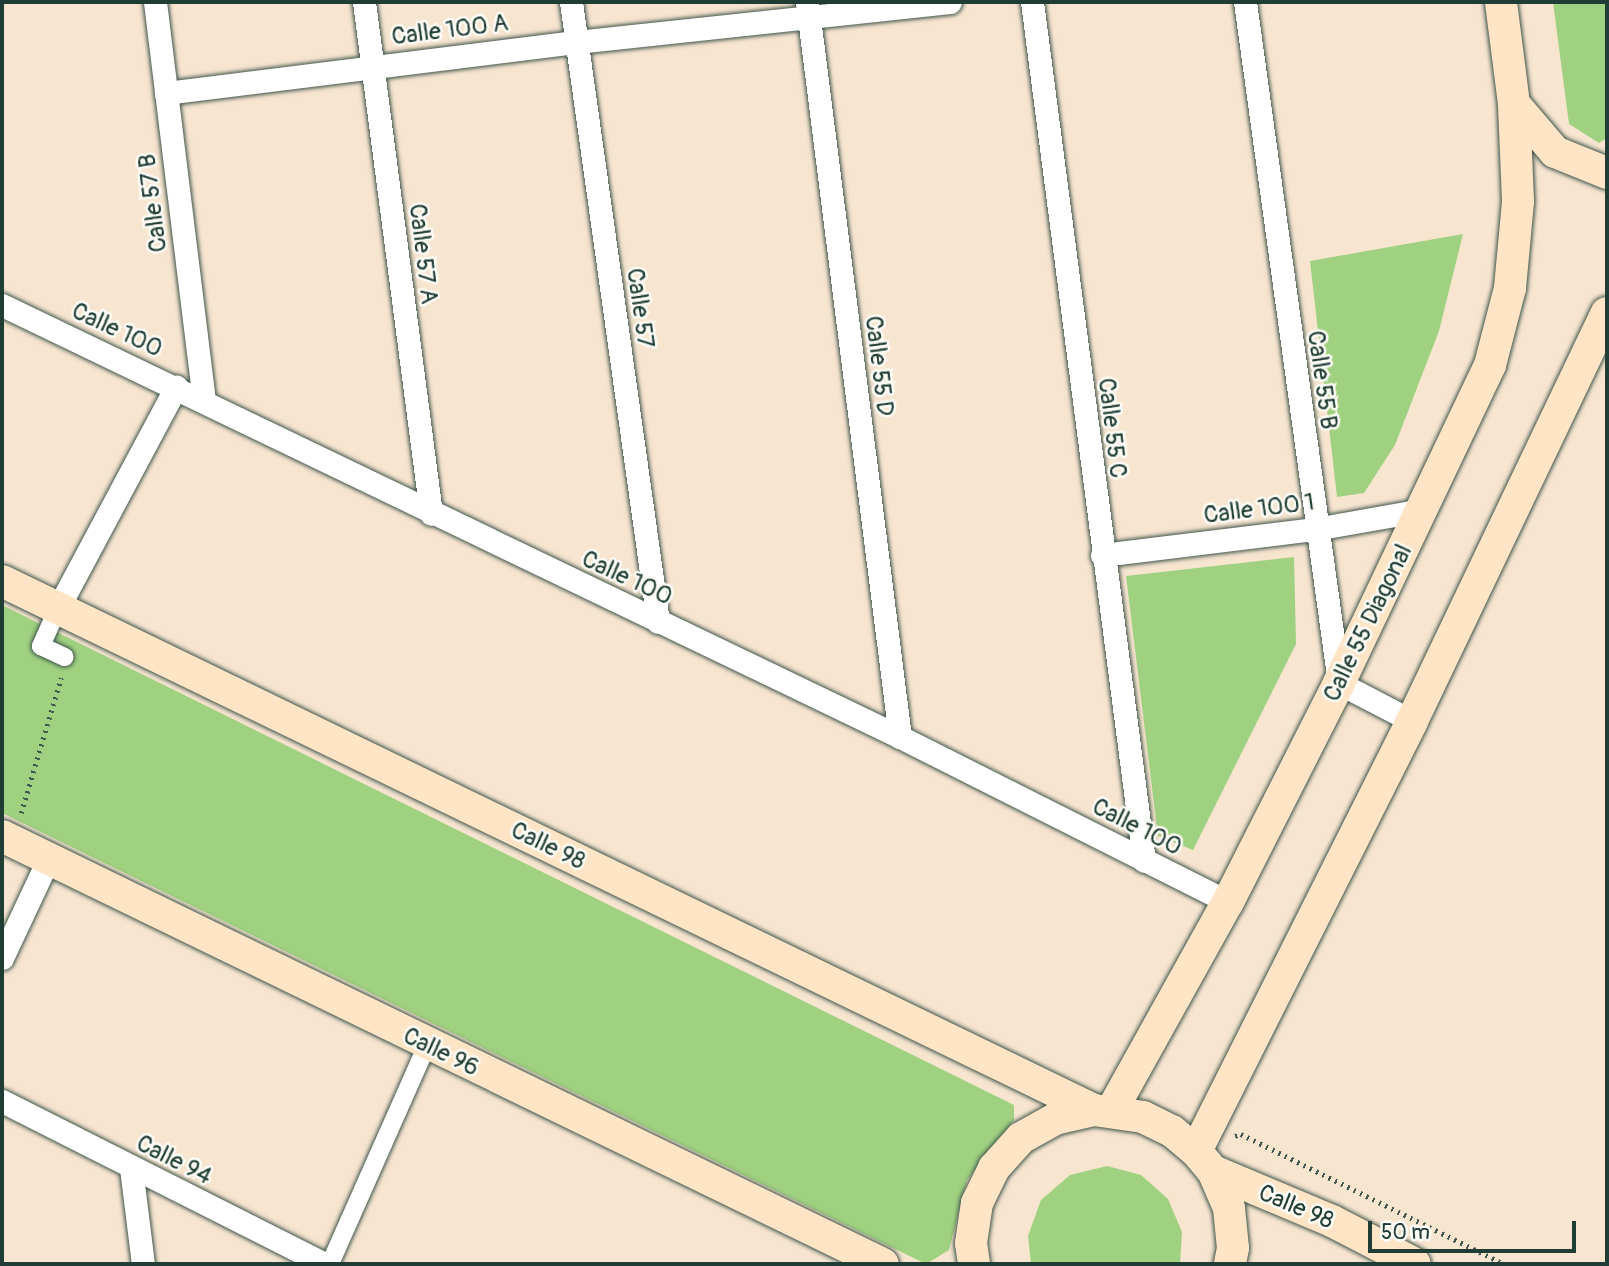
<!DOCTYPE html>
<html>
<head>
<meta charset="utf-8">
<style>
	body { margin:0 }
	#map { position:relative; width:1609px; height:1266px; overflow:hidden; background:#f7e5d0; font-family:Pangolin,sans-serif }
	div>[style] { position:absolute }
	.green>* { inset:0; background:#a0d180 }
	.path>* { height:4.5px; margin-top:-2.25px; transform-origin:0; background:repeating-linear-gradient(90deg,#3f564b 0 2px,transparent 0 7px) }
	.roads { filter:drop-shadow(0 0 2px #3f564b) drop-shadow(0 0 2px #3f564b) }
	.pedestrian>* { height:18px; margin:-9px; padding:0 9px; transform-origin:9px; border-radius:9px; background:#fff }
	.minor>* { height:23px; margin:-11.5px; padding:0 11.5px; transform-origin:11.5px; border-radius:11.5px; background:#fff }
	.secondary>* { height:32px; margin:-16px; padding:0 16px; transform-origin:16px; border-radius:16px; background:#ffe4c6 }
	span { translate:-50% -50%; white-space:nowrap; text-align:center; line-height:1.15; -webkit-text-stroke:5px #fdfcf7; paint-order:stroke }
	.street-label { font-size:24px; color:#1f3d34 }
	.frame { position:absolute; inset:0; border:4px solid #1f3d34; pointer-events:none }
	.scale { position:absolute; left:1368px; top:1221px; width:208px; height:32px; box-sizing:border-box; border:4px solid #1f3d34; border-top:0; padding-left:9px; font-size:21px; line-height:24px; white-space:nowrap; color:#1f3d34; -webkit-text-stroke:5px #fdfcf7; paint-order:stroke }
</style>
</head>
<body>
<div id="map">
	<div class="green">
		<i style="clip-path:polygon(1553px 2px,1607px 2px,1607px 138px,1599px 143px,1569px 124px)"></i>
		<i style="clip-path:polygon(1463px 234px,1439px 331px,1395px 445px,1364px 493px,1337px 497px,1310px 261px)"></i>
		<i style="clip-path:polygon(1294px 557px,1296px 644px,1193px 850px,1158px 836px,1126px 576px)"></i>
		<i style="clip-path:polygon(2px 605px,1014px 1105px,1014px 1120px,967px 1180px,949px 1250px,926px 1264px,2px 813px)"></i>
		<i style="clip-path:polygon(1107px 1166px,1141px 1175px,1168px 1199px,1182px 1232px,1180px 1264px,1031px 1264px,1028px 1236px,1041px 1200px,1070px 1175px)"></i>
	</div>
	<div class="path">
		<i style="left:21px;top:813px;width:141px;rotate:-73.5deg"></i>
		<i style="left:1235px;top:1136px;width:6px;rotate:-18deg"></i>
		<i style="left:1241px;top:1134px;width:293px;rotate:26.3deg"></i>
	</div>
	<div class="roads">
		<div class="pedestrian">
			<i style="left:58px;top:608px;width:42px;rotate:114.1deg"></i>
			<i style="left:41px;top:646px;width:26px;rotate:25deg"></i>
			<i style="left:330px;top:1264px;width:240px;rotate:-66.1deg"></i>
		</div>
		<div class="minor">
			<i style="left:155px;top:2px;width:400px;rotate:83deg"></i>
			<i style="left:364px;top:2px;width:516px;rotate:82.54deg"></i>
			<i style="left:571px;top:2px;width:626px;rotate:82.01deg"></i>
			<i style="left:807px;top:2px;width:741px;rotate:82.79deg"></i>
			<i style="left:1032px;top:2px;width:866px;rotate:82.57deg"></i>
			<i style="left:1245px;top:2px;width:687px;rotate:82.14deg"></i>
			<i style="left:1339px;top:683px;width:82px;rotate:27.5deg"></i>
			<i style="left:166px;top:93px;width:413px;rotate:-7.1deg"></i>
			<i style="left:576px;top:42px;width:376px;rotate:-6.1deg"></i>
			<i style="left:2px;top:305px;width:997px;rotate:25.69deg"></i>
			<i style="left:900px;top:737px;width:367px;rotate:26.7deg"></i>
			<i style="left:1102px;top:555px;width:215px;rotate:-7deg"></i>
			<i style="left:1315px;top:529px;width:110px;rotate:-10deg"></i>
			<i style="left:58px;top:608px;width:251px;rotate:-61.9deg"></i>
			<i style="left:2px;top:958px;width:108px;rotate:-64.9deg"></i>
			<i style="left:2px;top:1101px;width:361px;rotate:26.8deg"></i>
			<i style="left:131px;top:1168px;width:97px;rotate:82.9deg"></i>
		</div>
		<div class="secondary">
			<i style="left:1514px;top:104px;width:63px;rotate:49.5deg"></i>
			<i style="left:1555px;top:152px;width:56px;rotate:22deg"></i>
			<i style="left:2px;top:581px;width:1213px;rotate:25.85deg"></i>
			<i style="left:2px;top:836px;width:979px;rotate:25.91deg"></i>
			<i style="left:1112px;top:1110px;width:238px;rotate:-60.9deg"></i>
			<i style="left:1228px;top:902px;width:246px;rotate:-63.1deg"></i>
			<i style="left:1339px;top:683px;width:352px;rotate:-64.6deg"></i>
			<i style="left:1490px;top:365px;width:80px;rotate:-75.4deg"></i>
			<i style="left:1510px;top:288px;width:87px;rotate:-84.7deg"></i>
			<i style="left:1518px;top:201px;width:97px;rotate:-92.4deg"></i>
			<i style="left:1514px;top:104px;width:103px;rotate:-97.3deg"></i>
			<i style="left:1196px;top:1151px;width:481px;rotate:-63.3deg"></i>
			<i style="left:1412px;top:721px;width:452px;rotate:-64.5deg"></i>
			<i style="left:1213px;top:1171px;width:129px;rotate:22.8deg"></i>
			<i style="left:1332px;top:1221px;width:93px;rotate:27.4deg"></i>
			<i style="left:974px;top:1264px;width:21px;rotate:-98deg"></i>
			<i style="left:971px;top:1243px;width:40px;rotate:-81.5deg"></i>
			<i style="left:977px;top:1203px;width:39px;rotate:-64deg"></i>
			<i style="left:994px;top:1168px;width:40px;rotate:-48deg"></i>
			<i style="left:1021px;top:1138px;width:39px;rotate:-29deg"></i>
			<i style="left:1055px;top:1119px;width:40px;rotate:-13deg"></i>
			<i style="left:1094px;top:1110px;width:49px;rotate:8.1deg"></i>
			<i style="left:1143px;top:1117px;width:32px;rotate:26deg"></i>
			<i style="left:1172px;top:1131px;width:31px;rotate:40deg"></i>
			<i style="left:1196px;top:1151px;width:26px;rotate:50deg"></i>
			<i style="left:1213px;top:1171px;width:40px;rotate:66.6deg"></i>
			<i style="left:1229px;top:1208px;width:40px;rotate:84.3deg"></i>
			<i style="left:1233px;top:1248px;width:16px;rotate:101deg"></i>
		</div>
	</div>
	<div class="street-label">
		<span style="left:450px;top:30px;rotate:-7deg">Calle 100 A</span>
		<span style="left:153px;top:203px;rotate:-97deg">Calle 57 B</span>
		<span style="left:423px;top:254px;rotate:83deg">Calle 57 A</span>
		<span style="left:640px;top:308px;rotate:82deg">Calle 57</span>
		<span style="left:117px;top:330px;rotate:25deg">Calle 100</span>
		<span style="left:879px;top:366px;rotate:83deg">Calle 55 D</span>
		<span style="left:1322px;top:380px;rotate:82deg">Calle 55 B</span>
		<span style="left:1112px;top:428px;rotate:83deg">Calle 55 C</span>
		<span style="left:1259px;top:509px;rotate:-7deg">Calle 100 1</span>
		<span style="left:627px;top:578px;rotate:25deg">Calle 100</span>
		<span style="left:1368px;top:623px;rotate:-64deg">Calle 55 Diagonal</span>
		<span style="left:1137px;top:827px;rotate:27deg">Calle 100</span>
		<span style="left:548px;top:846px;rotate:26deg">Calle 98</span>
		<span style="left:441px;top:1052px;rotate:26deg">Calle 96</span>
		<span style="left:174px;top:1160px;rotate:27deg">Calle 94</span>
		<span style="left:1296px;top:1207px;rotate:23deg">Calle 98</span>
	</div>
	<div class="frame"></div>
	<div class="scale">50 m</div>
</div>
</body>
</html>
